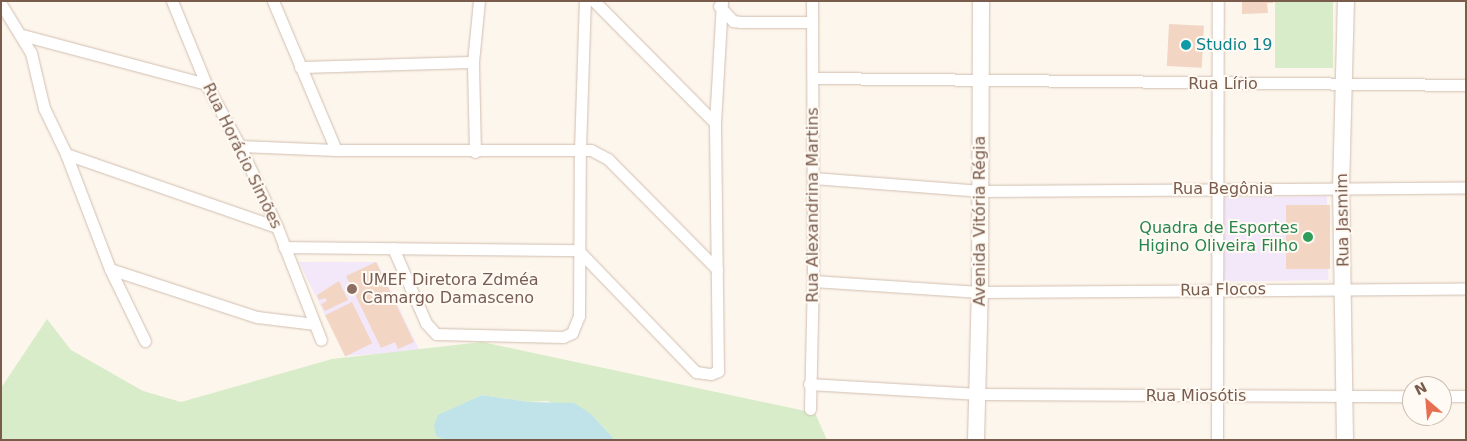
<!DOCTYPE html>
<html>
<head>
<meta charset="utf-8">
<style>
	body { margin:0 }
	#map { position:relative; width:1467px; height:441px; overflow:hidden; background:#fdf6ec; font-family:"DejaVu Sans",sans-serif }
	div>[style] { position:absolute }
	.education>* { inset:0; background:#f3e8fa; transform-origin:0 0 }
	.green>* { inset:0; background:#d8ecc9; transform-origin:0 0 }
	.water>* { inset:0; background:#bfe3e8 }
	.building>* { inset:0; background:#f3d5c3; transform-origin:0 0 }
	.roads { filter:drop-shadow(0 0 1px #d1beb0) drop-shadow(0 0 1px #d1beb0) }
	.street>* { height:11px; margin:-5.5px; padding:0 5.5px; transform-origin:5.5px; border-radius:5.5px; background:#fff }
	.secondary>* { height:16px; margin:-8px; padding:0 8px; transform-origin:8px; border-radius:8px; background:#fff }
	.dots>* { width:14px; height:14px; translate:-50% -50%; box-sizing:border-box; border:2px solid #fffaf3; border-radius:50% }
	span { translate:-50% -50%; white-space:nowrap; text-align:center; line-height:1.15; -webkit-text-stroke:4px #fffaf3; paint-order:stroke }
	.culture-label { font-size:16px; color:#0d838f }
	.left { translate:0 -50%; text-align:left }
	.street-label { font-size:16px; color:#7a5c4d }
	.leisure-label { font-size:16px; color:#27864d }
	.right { translate:-100% -50%; text-align:right }
	.education-label { font-size:16px; color:#785e54 }
	.frame { position:absolute; inset:0; border:2px solid #7a5c4d; pointer-events:none }
	.north { position:absolute; left:1402px; top:376px; width:50px; height:50px; box-sizing:border-box; background:#fffaf3; border:1px solid #cabbb1; border-radius:50%; rotate:333deg; font-size:14px; font-weight:700; line-height:20px; text-align:center; color:#7a5c4d }
	.north::after { content:''; display:block; margin:auto; width:18px; height:22px; background:#e76f51; clip-path:polygon(50% 0,100% 100%,50% 72%,0 100%) }
</style>
</head>
<body>
<div id="map">
	<div class="education">
		<i style="left:1327px;top:196px;width:84px;height:106px;rotate:89deg"></i>
		<i style="clip-path:polygon(299px 262px,377px 262px,420px 351px,345px 356px)"></i>
	</div>
	<div class="green">
		<i style="left:1275px;top:1px;width:58px;height:67px"></i>
		<i style="clip-path:polygon(47px 319px,71px 350px,143px 391px,181px 402px,332px 359px,482px 342px,815px 413px,827px 440px,615px 440px,591px 414px,547px 401px,529px 402px,482px 395px,463px 404px,440px 437px,446px 440px,1px 440px,1px 388px)"></i>
	</div>
	<div class="water">
		<i style="clip-path:polygon(482px 395px,529px 402px,574px 403px,591px 414px,615px 440px,446px 440px,436px 436px,434px 426px,438px 415px)"></i>
	</div>
	<div class="building">
		<i style="clip-path:polygon(1242px 1px,1273px 1px,1273px 3px,1267px 3px,1268px 13px,1242px 14px)"></i>
		<i style="left:1169px;top:24px;width:35px;height:42px;rotate:3deg"></i>
		<i style="left:1286px;top:205px;width:44px;height:64px"></i>
		<i style="clip-path:polygon(376px 262px,414px 342px,398px 349px,395px 342px,381px 348px,346px 276px)"></i>
		<i style="clip-path:polygon(339px 281px,348px 300px,325px 311px,321px 304px,327px 301px,325px 298px,319px 300px,317px 295px)"></i>
		<i style="left:352px;top:302px;width:46px;height:30px;rotate:64deg"></i>
	</div>
	<div class="roads">
		<div class="street">
			<i style="left:172px;top:1px;width:90px;rotate:67.7deg"></i>
			<i style="left:206px;top:84px;width:71px;rotate:61.3deg"></i>
			<i style="left:240px;top:146px;width:89px;rotate:65.4deg"></i>
			<i style="left:277px;top:227px;width:121px;rotate:68.7deg"></i>
			<i style="left:273px;top:1px;width:162px;rotate:67.1deg"></i>
			<i style="left:594px;top:1px;width:172px;rotate:45.2deg"></i>
			<i style="left:1px;top:4px;width:57px;rotate:58.5deg"></i>
			<i style="left:31px;top:53px;width:57px;rotate:76.7deg"></i>
			<i style="left:44px;top:108px;width:51px;rotate:64.4deg"></i>
			<i style="left:66px;top:154px;width:123px;rotate:69.1deg"></i>
			<i style="left:110px;top:269px;width:80px;rotate:64.1deg"></i>
			<i style="left:719px;top:6px;width:21px;rotate:47deg"></i>
			<i style="left:733px;top:21px;width:8px;rotate:7deg"></i>
			<i style="left:741px;top:22px;width:71px"></i>
			<i style="left:22px;top:35px;width:190px;rotate:14.9deg"></i>
			<i style="left:300px;top:67px;width:173px;rotate:-1.7deg"></i>
			<i style="left:813px;top:78px;width:653px;rotate:0.61deg"></i>
			<i style="left:240px;top:146px;width:96px;rotate:2.4deg"></i>
			<i style="left:336px;top:150px;width:255px"></i>
			<i style="left:591px;top:150px;width:19px;rotate:28deg"></i>
			<i style="left:608px;top:159px;width:155px;rotate:45.3deg"></i>
			<i style="left:475px;top:152px;width:90px;rotate:-91.3deg"></i>
			<i style="left:473px;top:62px;width:61px;rotate:-84.4deg"></i>
			<i style="left:66px;top:154px;width:223px;rotate:19.1deg"></i>
			<i style="left:813px;top:178px;width:169px;rotate:4.4deg"></i>
			<i style="left:981px;top:191px;width:485px;rotate:-0.4deg"></i>
			<i style="left:284px;top:247px;width:294px;rotate:0.6deg"></i>
			<i style="left:393px;top:248px;width:82px;rotate:66.3deg"></i>
			<i style="left:426px;top:323px;width:15px;rotate:48deg"></i>
			<i style="left:436px;top:334px;width:127px;rotate:1.4deg"></i>
			<i style="left:563px;top:337px;width:10px;rotate:-24deg"></i>
			<i style="left:572px;top:333px;width:18px;rotate:-68deg"></i>
			<i style="left:579px;top:316px;width:167px;rotate:-89.7deg"></i>
			<i style="left:580px;top:149px;width:148px;rotate:-88.1deg"></i>
			<i style="left:578px;top:250px;width:170px;rotate:46deg"></i>
			<i style="left:696px;top:372px;width:15px;rotate:8deg"></i>
			<i style="left:711px;top:374px;width:8px;rotate:-23deg"></i>
			<i style="left:718px;top:371px;width:248px;rotate:-90.7deg"></i>
			<i style="left:715px;top:123px;width:122px;rotate:-86.7deg"></i>
			<i style="left:110px;top:269px;width:155px;rotate:18.1deg"></i>
			<i style="left:257px;top:317px;width:58px;rotate:6.9deg"></i>
			<i style="left:813px;top:281px;width:167px;rotate:3.8deg"></i>
			<i style="left:980px;top:292px;width:486px;rotate:-0.4deg"></i>
			<i style="left:809px;top:384px;width:170px;rotate:3.4deg"></i>
			<i style="left:979px;top:394px;width:433px;rotate:0.3deg"></i>
			<i style="left:1442px;top:396px;width:24px"></i>
			<i style="left:810px;top:409px;width:128px;rotate:-88.7deg"></i>
			<i style="left:813px;top:281px;width:280px;rotate:-90.2deg"></i>
			<i style="left:1217px;top:440px;width:439px;rotate:-89.9deg"></i>
		</div>
		<div class="secondary">
			<i style="left:976px;top:440px;width:148px;rotate:-88.5deg"></i>
			<i style="left:980px;top:292px;width:291px;rotate:-89.8deg"></i>
			<i style="left:1345px;top:440px;width:251px;rotate:-90.9deg"></i>
			<i style="left:1341px;top:189px;width:188px;rotate:-88.5deg"></i>
		</div>
	</div>
	<div class="dots">
		<i style="left:1186px;top:45px;background:#0f9aa8"></i>
		<i style="left:1308px;top:237px;background:#2e9e5b"></i>
		<i style="left:352px;top:289px;background:#8d6e63"></i>
	</div>
	<div class="culture-label">
		<span class="left" style="left:1196px;top:45px">Studio 19</span>
	</div>
	<div class="street-label">
		<span style="left:1223px;top:84px">Rua Lírio</span>
		<span style="left:242px;top:156px;rotate:64deg">Rua Horácio Simões</span>
		<span style="left:1223px;top:189px">Rua Begônia</span>
		<span style="left:813px;top:205px;rotate:-90deg">Rua Alexandrina Martins</span>
		<span style="left:1343px;top:220px;rotate:-91deg">Rua Jasmim</span>
		<span style="left:980px;top:221px;rotate:-90deg">Avenida Vitória Régia</span>
		<span style="left:1223px;top:290px;rotate:-1deg">Rua Flocos</span>
		<span style="left:1196px;top:396px">Rua Miosótis</span>
	</div>
	<div class="leisure-label">
		<span class="right" style="left:1298px;top:237px">Quadra de Esportes<br>Higino Oliveira Filho</span>
	</div>
	<div class="education-label">
		<span class="left" style="left:362px;top:289px">UMEF Diretora Zdméa<br>Camargo Damasceno</span>
	</div>
	<div class="frame"></div>
	<div class="north">N</div>
</div>
</body>
</html>
